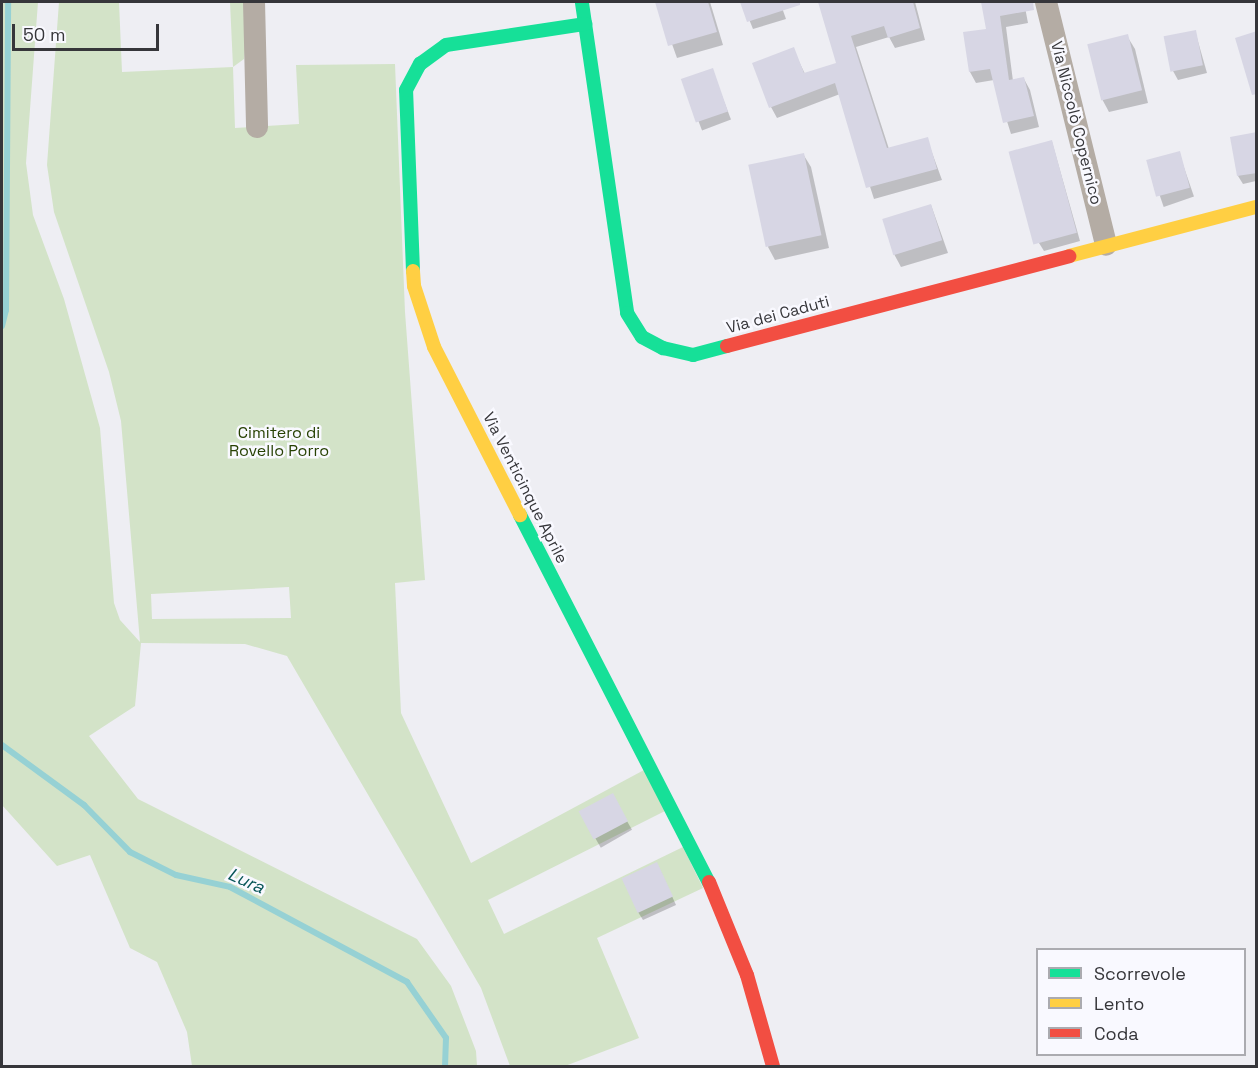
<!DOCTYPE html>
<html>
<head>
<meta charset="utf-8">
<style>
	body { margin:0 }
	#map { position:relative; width:1258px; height:1068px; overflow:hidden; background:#eeeef3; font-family:"Space Grotesk",sans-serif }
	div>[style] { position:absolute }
	.green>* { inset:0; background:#d3e3c8 }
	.shadow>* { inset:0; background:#0003; transform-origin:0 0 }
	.stream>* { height:6px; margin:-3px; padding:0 3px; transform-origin:3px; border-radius:3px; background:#96d1d4 }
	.building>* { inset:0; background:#d7d6e4; transform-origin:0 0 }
	.street>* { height:22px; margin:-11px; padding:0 11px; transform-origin:11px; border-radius:11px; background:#b4aca4 }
	.fast>* { height:14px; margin:-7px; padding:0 7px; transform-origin:7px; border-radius:7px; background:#16e098 }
	.slow>* { height:14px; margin:-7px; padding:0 7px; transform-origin:7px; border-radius:7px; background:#ffcf43 }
	.jam>* { height:14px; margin:-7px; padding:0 7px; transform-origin:7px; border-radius:7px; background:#f24e42 }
	span { translate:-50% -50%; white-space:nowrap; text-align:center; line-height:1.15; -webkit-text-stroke:5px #f9f9ff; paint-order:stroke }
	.street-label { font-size:16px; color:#36363a }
	.park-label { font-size:16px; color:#274103 }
	.water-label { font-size:18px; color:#075557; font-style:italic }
	.frame { position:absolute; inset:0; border:3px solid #36363a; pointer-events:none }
	.legend { position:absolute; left:1036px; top:948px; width:210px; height:108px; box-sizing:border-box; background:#f9f9ff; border:2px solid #ababb0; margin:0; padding:8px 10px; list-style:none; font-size:18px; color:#36363a }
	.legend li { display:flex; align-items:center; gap:12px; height:30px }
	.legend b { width:30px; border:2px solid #ababb0 }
	.scale { position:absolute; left:12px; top:24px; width:147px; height:27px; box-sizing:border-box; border:3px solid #36363a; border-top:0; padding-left:8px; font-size:18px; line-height:21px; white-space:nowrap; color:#36363a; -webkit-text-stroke:4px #f9f9ff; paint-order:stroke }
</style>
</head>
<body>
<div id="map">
	<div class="green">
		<i style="clip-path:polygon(evenodd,2px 2px,38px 2px,26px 163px,33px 215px,64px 299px,100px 428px,114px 603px,120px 620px,140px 642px,121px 421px,109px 372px,54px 212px,47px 165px,59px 2px,119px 2px,122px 72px,233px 67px,230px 2px,250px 2px,244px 59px,233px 67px,235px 128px,299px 124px,296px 65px,395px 64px,405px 312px,425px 580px,395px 583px,401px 713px,471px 863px,644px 770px,665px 811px,488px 900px,504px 934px,683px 847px,703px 888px,597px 938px,639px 1038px,565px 1066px,510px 1066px,481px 988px,287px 656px,245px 644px,141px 643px,135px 706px,89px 736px,138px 799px,417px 939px,451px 986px,476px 1051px,477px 1066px,192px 1066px,187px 1032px,157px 962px,130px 948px,90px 855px,57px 866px,2px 805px,2px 2px,289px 587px,291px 618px,152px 619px,151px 594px,289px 587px)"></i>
	</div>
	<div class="shadow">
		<i style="clip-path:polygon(657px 2px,710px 2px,723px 45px,677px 58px)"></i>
		<i style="clip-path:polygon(742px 2px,780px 2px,786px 19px,753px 29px)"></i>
		<i style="clip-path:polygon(820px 2px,851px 2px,853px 9px,880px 2px,915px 2px,925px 40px,895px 48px,889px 37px,856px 47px,889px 149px,927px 139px,942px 180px,874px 199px,840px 94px,777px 118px,771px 107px,793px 49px,805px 74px,838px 64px)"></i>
		<i style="clip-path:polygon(983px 2px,1024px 2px,1028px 23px,1006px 27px,1013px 81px,1024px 79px,1030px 90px,1039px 127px,1011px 134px,994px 80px,976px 83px,970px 72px,965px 34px,988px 31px)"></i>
		<i style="clip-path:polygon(1195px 31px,1207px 73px,1178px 80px,1173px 71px)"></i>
		<i style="clip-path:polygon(1127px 36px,1135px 49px,1148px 103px,1109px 112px,1102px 99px)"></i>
		<i style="left:712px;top:70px;width:53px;height:31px;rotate:69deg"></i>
		<i style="clip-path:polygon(1256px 133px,1256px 181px,1243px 184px,1238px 176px)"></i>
		<i style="clip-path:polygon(1052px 142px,1080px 241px,1044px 251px,1039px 243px)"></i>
		<i style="left:1179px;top:153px;width:46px;height:32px;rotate:71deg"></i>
		<i style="clip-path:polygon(803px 154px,811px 167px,829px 248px,775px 260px,768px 247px)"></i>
		<i style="clip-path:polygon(931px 205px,948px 253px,901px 267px,894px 254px)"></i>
		<i style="left:612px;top:795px;width:40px;height:36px;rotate:60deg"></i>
		<i style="clip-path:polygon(661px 872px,676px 905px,643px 920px,638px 912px)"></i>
	</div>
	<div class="stream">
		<i style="left:2px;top:326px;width:16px;rotate:-76deg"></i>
		<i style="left:6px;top:310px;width:308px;rotate:-89.6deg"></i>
		<i style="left:2px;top:745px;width:102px;rotate:36.2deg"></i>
		<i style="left:84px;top:805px;width:66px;rotate:45.6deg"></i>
		<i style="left:130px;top:852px;width:51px;rotate:26.6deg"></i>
		<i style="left:176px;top:875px;width:55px;rotate:12.5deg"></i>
		<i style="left:230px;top:887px;width:201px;rotate:28.2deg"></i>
		<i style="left:407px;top:982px;width:68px;rotate:55.1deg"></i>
		<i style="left:446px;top:1038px;width:28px;rotate:92deg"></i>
	</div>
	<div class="building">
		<i style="clip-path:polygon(655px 2px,708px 2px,717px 32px,668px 46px)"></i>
		<i style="clip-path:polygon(740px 2px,800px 2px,800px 5px,747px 22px)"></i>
		<i style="clip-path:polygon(818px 2px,913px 2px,920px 28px,888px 38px,884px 26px,851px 36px,887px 148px,928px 137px,937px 169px,866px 188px,835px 83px,769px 108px,752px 63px,794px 47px,804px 73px,836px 63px)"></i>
		<i style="clip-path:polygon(981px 2px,1033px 2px,1034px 10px,1000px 16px,1009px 80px,1024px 77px,1034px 116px,1003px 123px,990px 69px,969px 72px,963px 32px,986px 29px)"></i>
		<i style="left:1196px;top:30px;width:36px;height:33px;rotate:79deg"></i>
		<i style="clip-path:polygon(1257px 31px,1257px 94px,1252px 95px,1235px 38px)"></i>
		<i style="left:1128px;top:34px;width:58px;height:42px;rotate:76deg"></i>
		<i style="left:713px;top:68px;width:46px;height:34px;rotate:71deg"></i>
		<i style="clip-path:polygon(1257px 132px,1257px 173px,1237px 176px,1230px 137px)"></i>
		<i style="left:1052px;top:140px;width:96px;height:45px;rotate:75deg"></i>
		<i style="left:1180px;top:151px;width:38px;height:35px;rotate:75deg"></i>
		<i style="left:804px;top:153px;width:84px;height:57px;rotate:78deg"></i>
		<i style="left:931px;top:204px;width:38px;height:51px;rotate:73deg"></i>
		<i style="left:613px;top:793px;width:32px;height:39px;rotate:62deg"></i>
		<i style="left:657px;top:862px;width:38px;height:39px;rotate:65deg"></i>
	</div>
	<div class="street">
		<i style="left:254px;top:2px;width:125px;rotate:88.6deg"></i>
		<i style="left:1046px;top:2px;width:250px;rotate:76.1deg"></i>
	</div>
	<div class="fast">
		<i style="left:582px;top:3px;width:313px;rotate:81.7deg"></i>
		<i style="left:627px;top:313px;width:28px;rotate:58deg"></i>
		<i style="left:642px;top:337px;width:24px;rotate:28deg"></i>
		<i style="left:663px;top:348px;width:31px;rotate:13deg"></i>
		<i style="left:693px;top:355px;width:35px;rotate:-15deg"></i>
		<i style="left:413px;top:271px;width:181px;rotate:-92.2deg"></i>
		<i style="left:406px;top:90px;width:30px;rotate:-62deg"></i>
		<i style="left:420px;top:64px;width:32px;rotate:-36deg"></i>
		<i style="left:446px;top:45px;width:141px;rotate:-8.6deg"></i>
		<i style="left:520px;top:515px;width:413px;rotate:62.8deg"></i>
	</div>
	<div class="slow">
		<i style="left:1069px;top:256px;width:193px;rotate:-14.7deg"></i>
		<i style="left:413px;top:271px;width:15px;rotate:86deg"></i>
		<i style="left:414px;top:286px;width:64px;rotate:71.8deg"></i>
		<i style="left:434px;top:347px;width:189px;rotate:62.9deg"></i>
	</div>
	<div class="jam">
		<i style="left:727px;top:346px;width:354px;rotate:-14.7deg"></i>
		<i style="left:709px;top:882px;width:100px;rotate:67.8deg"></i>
		<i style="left:747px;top:975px;width:95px;rotate:74.1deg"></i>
	</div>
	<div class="street-label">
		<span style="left:1076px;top:123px;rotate:76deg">Via Niccolò Copernico</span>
		<span style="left:778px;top:315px;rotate:-15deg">Via dei Caduti</span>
		<span style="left:525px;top:488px;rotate:63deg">Via Venticinque Aprile</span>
	</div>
	<div class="park-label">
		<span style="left:279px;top:442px">Cimitero di<br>Rovello Porro</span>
	</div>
	<div class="water-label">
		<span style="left:246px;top:881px;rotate:24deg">Lura</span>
	</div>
	<div class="frame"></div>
	<ul class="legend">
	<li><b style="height:8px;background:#16e098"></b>Scorrevole</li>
	<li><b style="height:8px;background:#ffcf43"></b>Lento</li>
	<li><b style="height:8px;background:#f24e42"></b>Coda</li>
	</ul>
	<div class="scale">50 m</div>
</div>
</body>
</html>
